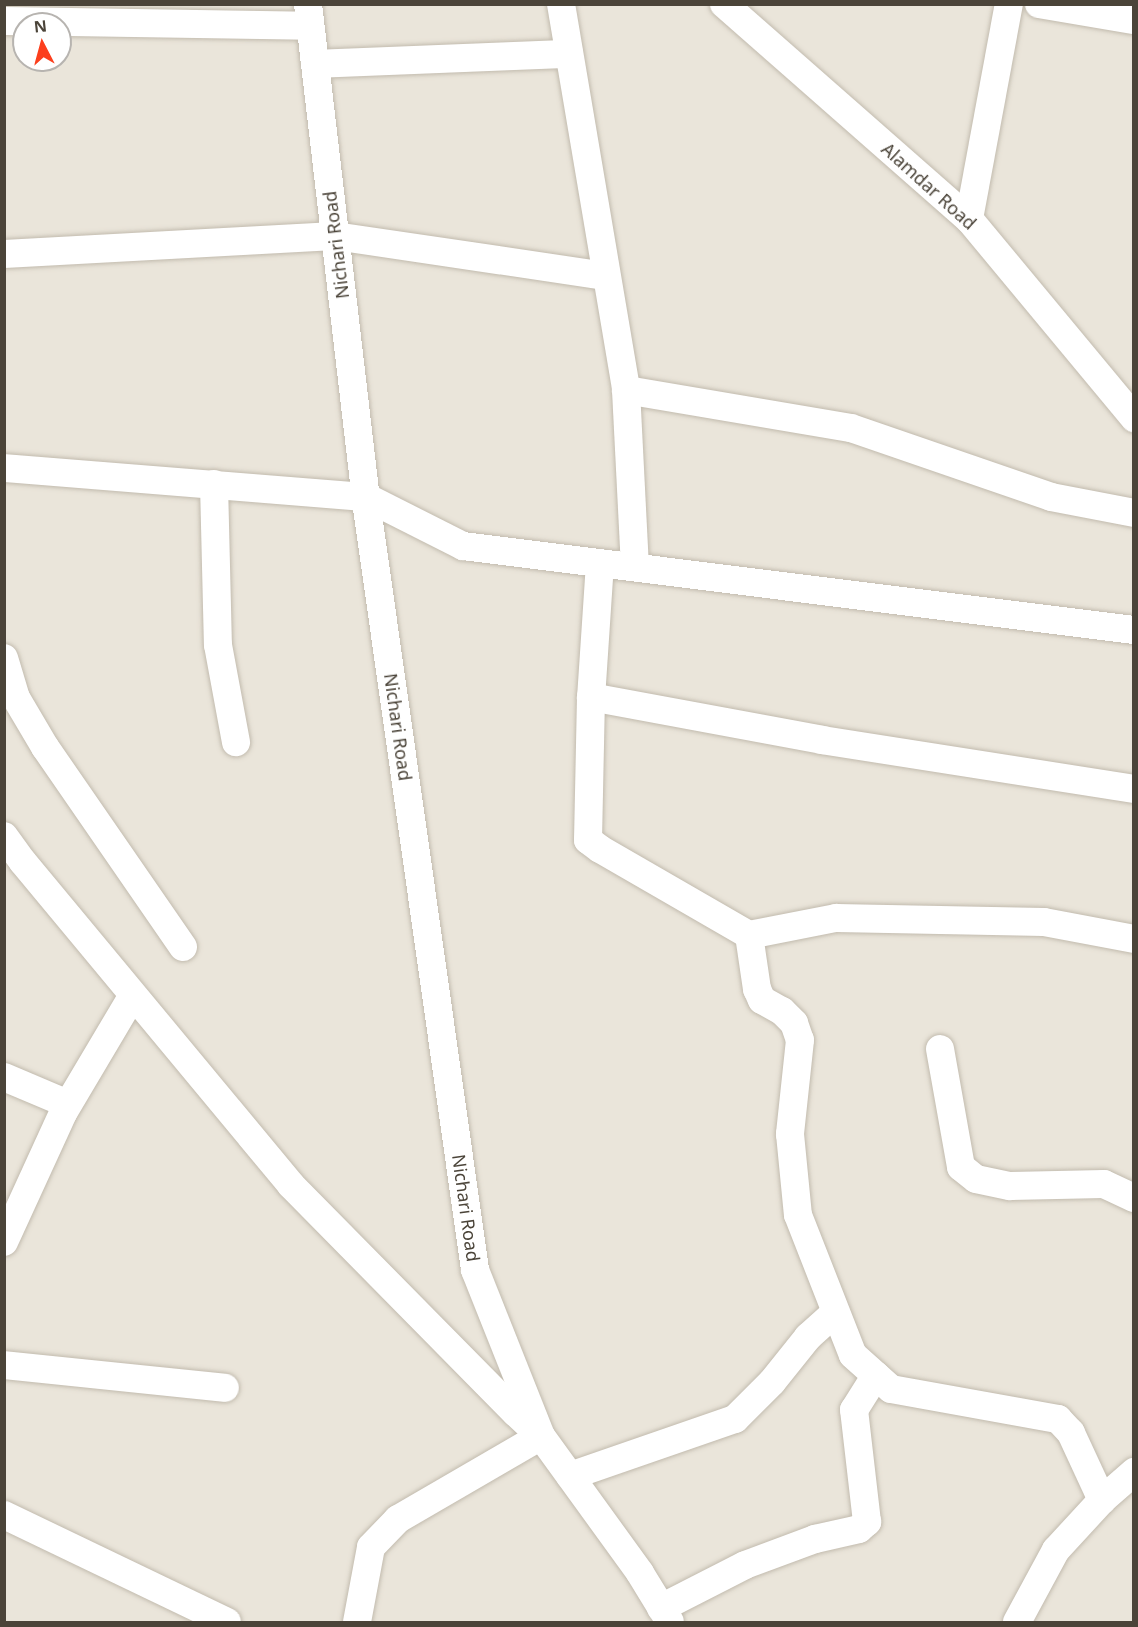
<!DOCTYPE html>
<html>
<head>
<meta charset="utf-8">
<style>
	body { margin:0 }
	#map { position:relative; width:1138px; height:1627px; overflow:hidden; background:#f6f3ec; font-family:"Noto Sans",sans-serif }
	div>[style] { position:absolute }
	.residential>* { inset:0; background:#eae5da }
	.roads { filter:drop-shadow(0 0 2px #c2bbae) drop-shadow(0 0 2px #c2bbae) }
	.minor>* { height:28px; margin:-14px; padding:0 14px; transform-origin:14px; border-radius:14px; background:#fff }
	span { translate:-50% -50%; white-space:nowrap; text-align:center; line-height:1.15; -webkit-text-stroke:6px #fff; paint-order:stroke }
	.street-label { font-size:18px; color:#4b4439 }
	.frame { position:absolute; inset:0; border:6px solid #4b4439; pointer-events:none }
	.north { position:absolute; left:12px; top:12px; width:60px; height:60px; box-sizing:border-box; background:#fff; border:2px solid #b7b4b0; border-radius:50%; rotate:354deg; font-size:16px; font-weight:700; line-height:24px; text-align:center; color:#4b4439 }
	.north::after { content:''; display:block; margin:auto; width:21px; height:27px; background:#fc3f1d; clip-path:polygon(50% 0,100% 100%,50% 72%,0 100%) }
</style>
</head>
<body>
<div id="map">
	<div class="residential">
		<i style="clip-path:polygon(evenodd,5px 5px,1133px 5px,1133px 1622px,5px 1622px,5px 5px,24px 24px,60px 24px,60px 60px,24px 60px,24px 24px)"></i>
	</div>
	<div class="roads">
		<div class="minor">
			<i style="left:308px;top:4px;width:507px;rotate:83.32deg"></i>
			<i style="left:367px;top:508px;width:770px;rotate:81.93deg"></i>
			<i style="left:475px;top:1270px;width:179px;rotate:68.3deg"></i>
			<i style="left:561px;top:4px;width:391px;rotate:80.4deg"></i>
			<i style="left:626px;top:390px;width:177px;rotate:87.1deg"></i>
			<i style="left:724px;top:4px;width:326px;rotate:41.3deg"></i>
			<i style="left:969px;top:219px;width:259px;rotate:50.3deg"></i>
			<i style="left:1039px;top:4px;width:96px;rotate:9.6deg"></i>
			<i style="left:4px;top:21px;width:306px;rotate:0.9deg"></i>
			<i style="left:315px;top:64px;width:254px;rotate:-2.3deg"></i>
			<i style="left:969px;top:219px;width:219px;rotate:-79.5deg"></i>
			<i style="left:4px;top:254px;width:331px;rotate:-3.1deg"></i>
			<i style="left:335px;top:236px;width:274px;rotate:8.4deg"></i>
			<i style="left:626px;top:390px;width:228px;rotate:9.6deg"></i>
			<i style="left:851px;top:428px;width:212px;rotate:19deg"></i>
			<i style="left:1051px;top:497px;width:85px;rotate:10.9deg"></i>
			<i style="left:4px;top:468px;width:363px;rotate:4.6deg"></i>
			<i style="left:366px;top:497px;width:109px;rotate:26.8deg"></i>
			<i style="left:463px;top:546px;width:676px;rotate:7.14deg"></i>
			<i style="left:214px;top:484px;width:161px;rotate:88.6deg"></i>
			<i style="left:218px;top:645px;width:99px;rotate:79.5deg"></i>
			<i style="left:600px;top:563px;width:134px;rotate:93.8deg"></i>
			<i style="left:591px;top:697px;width:143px;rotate:91.2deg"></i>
			<i style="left:588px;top:840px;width:15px;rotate:37deg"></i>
			<i style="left:600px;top:849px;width:172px;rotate:30deg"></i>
			<i style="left:749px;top:935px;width:89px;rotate:-11.1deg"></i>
			<i style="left:836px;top:918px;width:208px;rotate:1.1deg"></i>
			<i style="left:1044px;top:922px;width:92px;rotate:10.7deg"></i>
			<i style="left:4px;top:658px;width:42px;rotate:73.3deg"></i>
			<i style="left:16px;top:698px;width:57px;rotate:59.4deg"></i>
			<i style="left:45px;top:747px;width:243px;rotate:55.4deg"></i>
			<i style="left:591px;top:697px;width:235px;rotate:10.5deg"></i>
			<i style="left:822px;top:740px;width:316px;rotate:8.9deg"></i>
			<i style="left:4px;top:836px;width:32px;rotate:54deg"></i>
			<i style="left:23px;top:862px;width:420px;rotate:50.3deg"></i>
			<i style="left:291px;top:1185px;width:320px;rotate:45.4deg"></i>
			<i style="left:516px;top:1413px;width:34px;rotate:43deg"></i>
			<i style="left:541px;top:1436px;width:169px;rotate:54.1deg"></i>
			<i style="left:640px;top:1573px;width:57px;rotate:58.5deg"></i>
			<i style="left:749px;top:935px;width:55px;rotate:81.6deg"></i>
			<i style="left:757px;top:989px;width:12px;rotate:66deg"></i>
			<i style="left:762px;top:1000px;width:23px;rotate:29deg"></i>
			<i style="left:782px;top:1011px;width:17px;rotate:45deg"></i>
			<i style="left:794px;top:1023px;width:18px;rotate:71deg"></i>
			<i style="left:800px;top:1040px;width:95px;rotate:96.1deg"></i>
			<i style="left:790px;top:1134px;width:81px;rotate:84.4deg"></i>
			<i style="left:798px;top:1215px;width:150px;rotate:68.6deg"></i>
			<i style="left:853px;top:1355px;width:51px;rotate:41.8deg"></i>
			<i style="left:891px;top:1389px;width:170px;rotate:10.2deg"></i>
			<i style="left:1058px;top:1419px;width:19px;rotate:47deg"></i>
			<i style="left:1071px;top:1433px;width:74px;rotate:65.2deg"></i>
			<i style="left:940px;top:1049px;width:120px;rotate:79.9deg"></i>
			<i style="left:961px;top:1167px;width:19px;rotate:39deg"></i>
			<i style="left:976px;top:1179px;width:35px;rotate:12deg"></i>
			<i style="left:1010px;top:1186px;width:94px;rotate:-1.2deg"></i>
			<i style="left:1104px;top:1184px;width:33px;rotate:25deg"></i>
			<i style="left:4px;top:1077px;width:69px;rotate:22.9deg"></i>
			<i style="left:4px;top:1242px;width:142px;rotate:-65.4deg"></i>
			<i style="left:63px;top:1113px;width:137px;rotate:-59.3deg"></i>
			<i style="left:4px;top:1365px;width:222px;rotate:5.9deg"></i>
			<i style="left:570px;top:1476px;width:175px;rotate:-19.1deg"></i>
			<i style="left:735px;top:1419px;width:52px;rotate:-45deg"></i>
			<i style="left:772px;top:1382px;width:58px;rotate:-51.3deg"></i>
			<i style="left:808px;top:1337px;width:36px;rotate:-42deg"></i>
			<i style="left:4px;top:1515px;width:247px;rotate:25.6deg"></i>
			<i style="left:661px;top:1608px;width:94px;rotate:-27.1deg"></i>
			<i style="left:745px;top:1565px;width:75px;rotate:-20.4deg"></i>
			<i style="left:815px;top:1539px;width:45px;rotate:-12.8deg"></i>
			<i style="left:859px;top:1529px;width:11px;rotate:-41deg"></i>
			<i style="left:867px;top:1522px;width:113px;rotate:-96.6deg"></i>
			<i style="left:854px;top:1410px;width:41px;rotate:-57.8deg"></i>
			<i style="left:357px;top:1622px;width:76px;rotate:-79.4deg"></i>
			<i style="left:371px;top:1547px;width:39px;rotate:-46deg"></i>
			<i style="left:398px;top:1519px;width:165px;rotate:-30.1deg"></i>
			<i style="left:1017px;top:1622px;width:82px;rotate:-61.6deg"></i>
			<i style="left:1056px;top:1550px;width:68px;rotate:-47.4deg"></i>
			<i style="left:1102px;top:1500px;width:43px;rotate:-41.2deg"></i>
		</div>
	</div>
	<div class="street-label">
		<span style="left:929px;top:186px;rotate:42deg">Alamdar Road</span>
		<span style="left:336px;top:245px;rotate:-97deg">Nichari Road</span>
		<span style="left:398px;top:727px;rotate:82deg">Nichari Road</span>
		<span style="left:466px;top:1208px;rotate:82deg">Nichari Road</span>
	</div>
	<div class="frame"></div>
	<div class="north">N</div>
</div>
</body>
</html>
